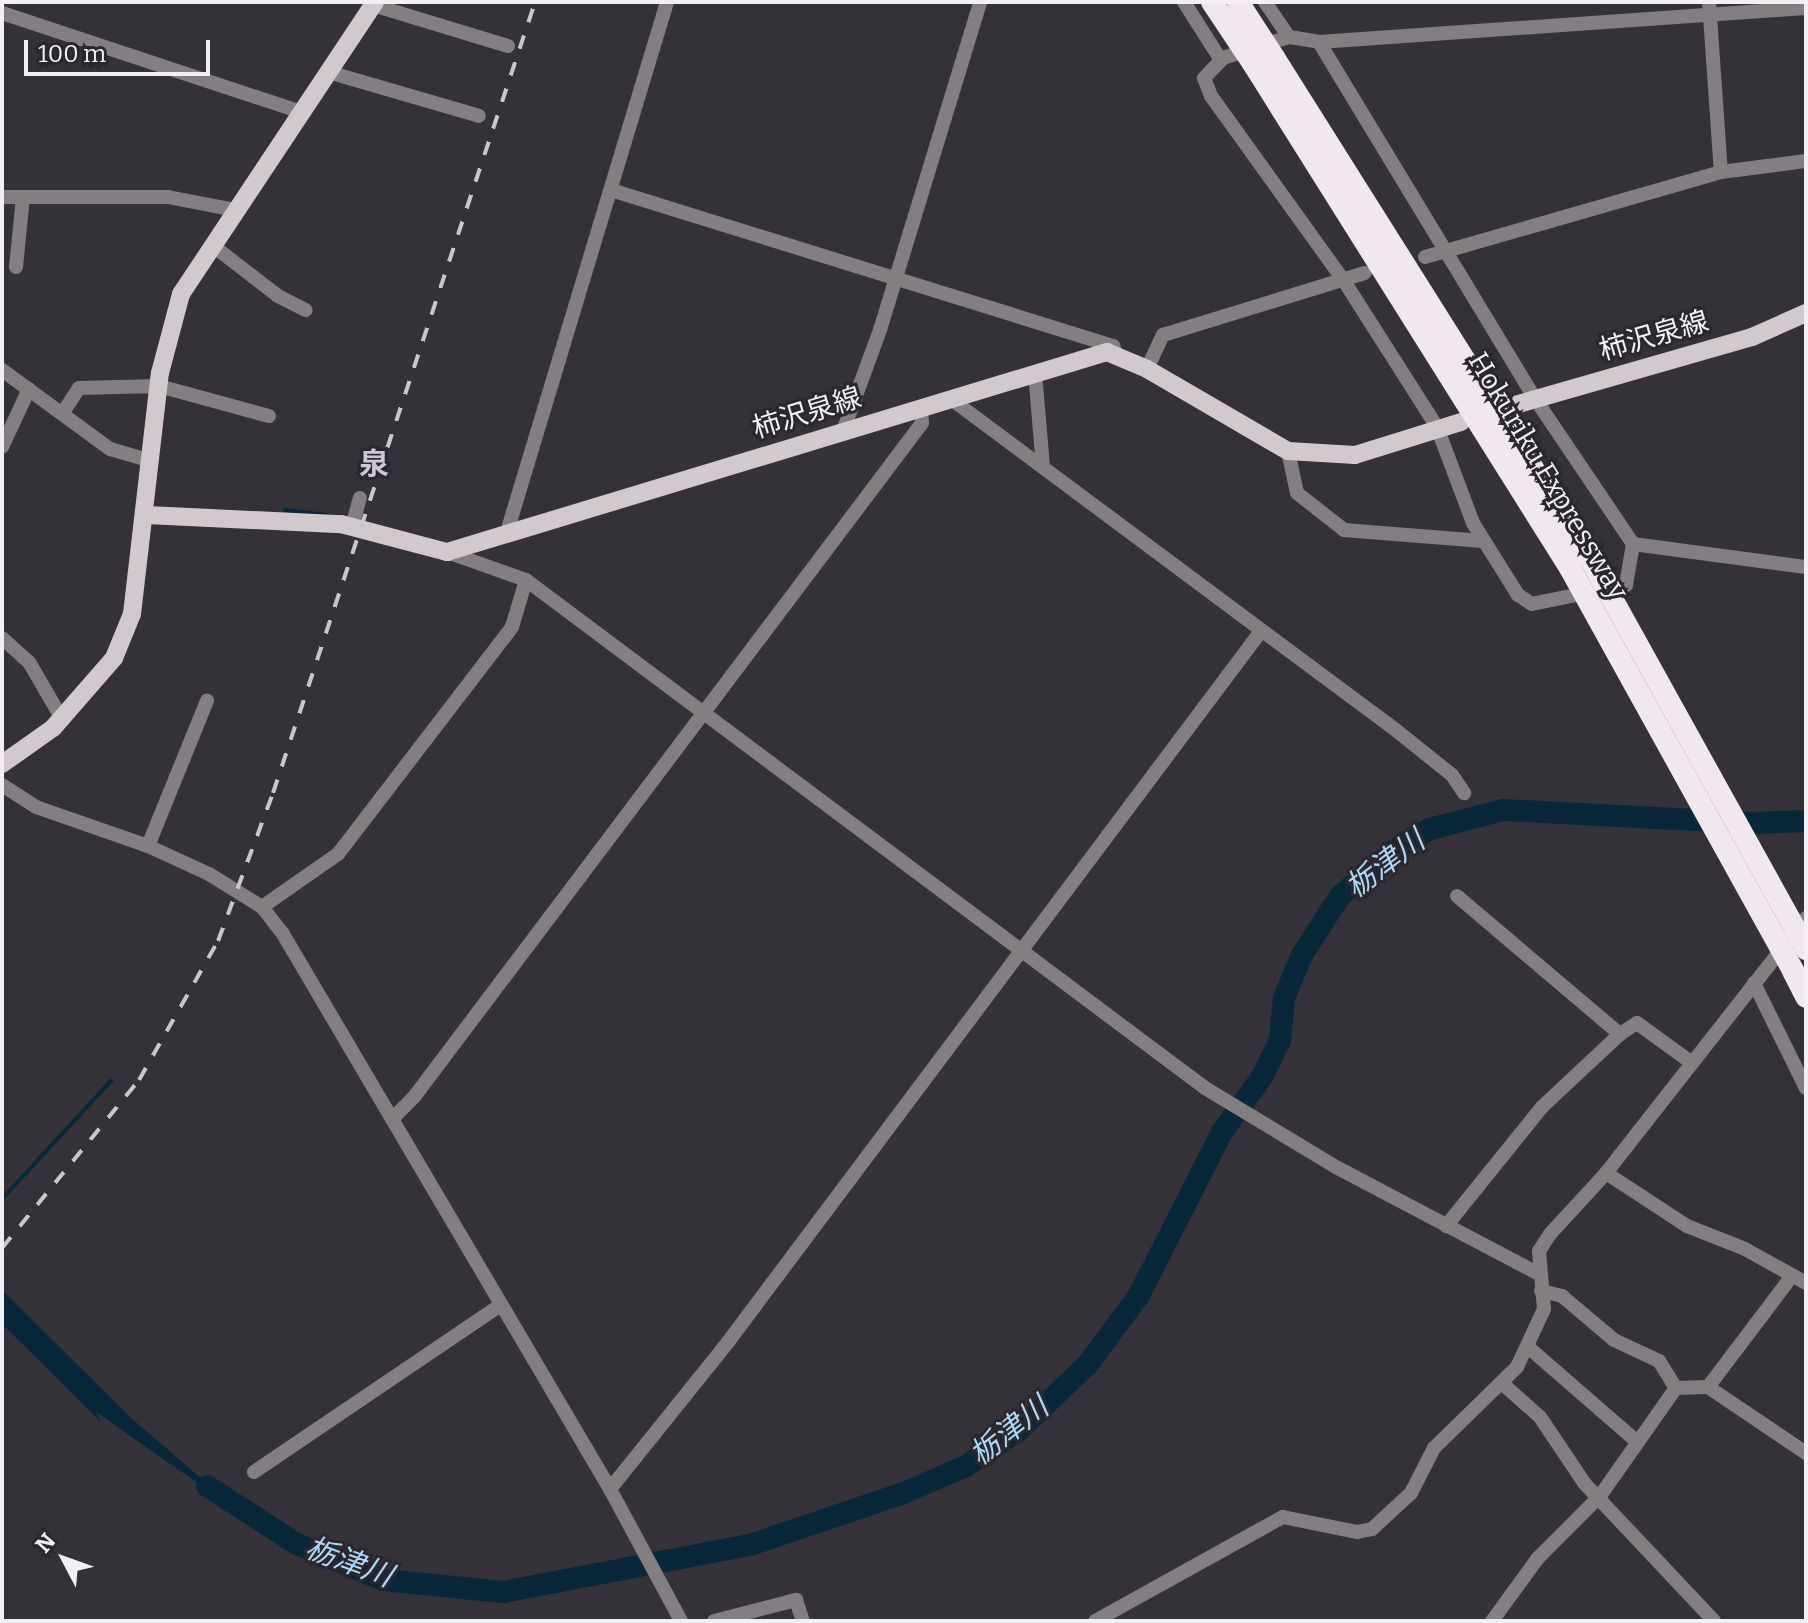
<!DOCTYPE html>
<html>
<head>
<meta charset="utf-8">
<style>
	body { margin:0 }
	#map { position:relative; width:1808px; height:1623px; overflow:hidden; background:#353139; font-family:Bitter,"Noto Sans JP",serif }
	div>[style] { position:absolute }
	.water>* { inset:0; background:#082739 }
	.stream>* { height:4px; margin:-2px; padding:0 2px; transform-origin:2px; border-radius:2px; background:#082739 }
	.river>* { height:22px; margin:-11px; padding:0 11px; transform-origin:11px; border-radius:11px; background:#082739 }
	.minor>* { height:14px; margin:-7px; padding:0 7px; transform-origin:7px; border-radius:7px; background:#837e81 }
	.major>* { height:18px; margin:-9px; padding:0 9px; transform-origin:9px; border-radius:9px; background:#d2c9cf }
	.highway>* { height:22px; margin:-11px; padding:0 11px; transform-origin:11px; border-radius:11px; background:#f1e7ee }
	.rail>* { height:4px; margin-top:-2px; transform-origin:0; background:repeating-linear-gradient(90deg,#c9c7cd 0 14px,transparent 0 28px) }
	.highway-bridge>* { height:22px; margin:-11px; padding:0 11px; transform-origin:11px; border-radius:11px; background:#f1e7ee }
	span { translate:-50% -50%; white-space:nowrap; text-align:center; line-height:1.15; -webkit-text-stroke:6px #2b272f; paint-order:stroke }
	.street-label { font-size:28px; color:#f2f0f5 }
	.neighbourhood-label { font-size:30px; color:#ccc7d2; font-weight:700 }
	.water-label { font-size:30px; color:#add8f5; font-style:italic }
	.frame { position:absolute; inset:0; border:4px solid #f2f0f5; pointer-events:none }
	.north { position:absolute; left:24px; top:1519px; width:80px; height:80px; -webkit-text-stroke:6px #2b272f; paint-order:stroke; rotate:311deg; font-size:22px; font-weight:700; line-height:32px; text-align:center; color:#f2f0f5 }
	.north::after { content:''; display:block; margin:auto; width:28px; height:36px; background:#f2f0f5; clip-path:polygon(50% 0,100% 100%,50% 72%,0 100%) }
	.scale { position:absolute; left:24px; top:40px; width:186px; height:36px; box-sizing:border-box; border:4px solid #f2f0f5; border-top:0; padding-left:10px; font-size:24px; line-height:28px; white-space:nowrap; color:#f2f0f5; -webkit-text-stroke:6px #2b272f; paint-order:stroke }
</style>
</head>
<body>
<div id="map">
	<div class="water">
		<i style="clip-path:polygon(2px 1290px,130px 1417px,246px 1517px,96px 1412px,101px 1422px,2px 1324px)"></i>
	</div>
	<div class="stream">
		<i style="left:285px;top:510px;width:41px;rotate:7deg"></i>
		<i style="left:2px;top:1199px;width:161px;rotate:-47.3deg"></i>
	</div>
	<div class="river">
		<i style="left:207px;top:1486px;width:107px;rotate:32.8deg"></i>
		<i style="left:297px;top:1544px;width:93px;rotate:22.7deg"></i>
		<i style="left:383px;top:1580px;width:121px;rotate:5.7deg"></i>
		<i style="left:503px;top:1592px;width:251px;rotate:-10.8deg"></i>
		<i style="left:750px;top:1545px;width:159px;rotate:-18.7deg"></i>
		<i style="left:901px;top:1494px;width:71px;rotate:-23.3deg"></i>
		<i style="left:966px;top:1466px;width:64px;rotate:-34.2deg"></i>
		<i style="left:1019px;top:1430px;width:95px;rotate:-43.7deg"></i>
		<i style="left:1088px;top:1364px;width:86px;rotate:-53.5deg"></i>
		<i style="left:1139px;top:1295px;width:183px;rotate:-63deg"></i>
		<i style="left:1222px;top:1132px;width:68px;rotate:-54deg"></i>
		<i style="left:1262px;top:1077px;width:41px;rotate:-64.1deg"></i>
		<i style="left:1280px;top:1040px;width:42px;rotate:-84.6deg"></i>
		<i style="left:1284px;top:998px;width:47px;rotate:-67.3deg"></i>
		<i style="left:1302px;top:955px;width:70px;rotate:-57.2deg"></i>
		<i style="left:1340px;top:896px;width:70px;rotate:-40.3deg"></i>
		<i style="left:1393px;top:851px;width:43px;rotate:-30.7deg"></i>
		<i style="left:1430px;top:829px;width:75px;rotate:-14.6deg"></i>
		<i style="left:1503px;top:810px;width:248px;rotate:3deg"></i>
		<i style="left:1751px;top:823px;width:55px;rotate:-2.1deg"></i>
	</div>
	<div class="minor">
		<i style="left:1184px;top:2px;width:69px;rotate:57.5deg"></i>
		<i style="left:1265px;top:2px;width:42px;rotate:55.6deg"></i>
		<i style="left:1709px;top:2px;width:170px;rotate:86deg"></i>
		<i style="left:373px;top:5px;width:141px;rotate:16.9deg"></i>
		<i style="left:2px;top:13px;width:315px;rotate:18.3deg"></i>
		<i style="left:1319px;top:42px;width:419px;rotate:58.8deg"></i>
		<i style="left:1536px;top:400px;width:174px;rotate:56deg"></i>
		<i style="left:1633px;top:544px;width:42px;rotate:99.7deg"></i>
		<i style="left:1626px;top:585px;width:96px;rotate:168.6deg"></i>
		<i style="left:1532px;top:604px;width:17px;rotate:-147deg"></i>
		<i style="left:1518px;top:595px;width:85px;rotate:-122deg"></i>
		<i style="left:1473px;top:523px;width:103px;rotate:-110.6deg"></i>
		<i style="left:1437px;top:427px;width:173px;rotate:-122.5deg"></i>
		<i style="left:1344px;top:281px;width:228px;rotate:-125.7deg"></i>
		<i style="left:1211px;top:96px;width:19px;rotate:-111deg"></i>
		<i style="left:1204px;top:78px;width:28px;rotate:-46deg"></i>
		<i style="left:1223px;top:58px;width:69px;rotate:-17.7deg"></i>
		<i style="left:1289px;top:37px;width:30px;rotate:9deg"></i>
		<i style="left:1319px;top:42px;width:488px;rotate:-4deg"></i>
		<i style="left:328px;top:72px;width:157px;rotate:16.2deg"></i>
		<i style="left:611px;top:190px;width:526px;rotate:17.26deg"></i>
		<i style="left:1113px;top:346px;width:11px;rotate:68deg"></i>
		<i style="left:2px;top:197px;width:166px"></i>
		<i style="left:168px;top:197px;width:68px;rotate:11deg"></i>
		<i style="left:212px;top:245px;width:83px;rotate:37.7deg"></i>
		<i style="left:278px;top:296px;width:31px;rotate:27deg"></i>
		<i style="left:1425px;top:257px;width:308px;rotate:-16deg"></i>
		<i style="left:1721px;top:172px;width:86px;rotate:-7.4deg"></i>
		<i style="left:16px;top:267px;width:70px;rotate:-84.3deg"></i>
		<i style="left:1147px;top:369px;width:38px;rotate:-65deg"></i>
		<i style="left:1163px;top:335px;width:211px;rotate:-17.1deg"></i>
		<i style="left:2px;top:370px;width:134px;rotate:36.2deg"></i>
		<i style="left:110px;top:449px;width:43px;rotate:16.3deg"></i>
		<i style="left:1035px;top:373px;width:93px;rotate:85.1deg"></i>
		<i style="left:951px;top:399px;width:556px;rotate:36.66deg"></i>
		<i style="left:1397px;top:731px;width:70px;rotate:38.7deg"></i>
		<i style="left:1452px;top:775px;width:22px;rotate:56deg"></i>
		<i style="left:64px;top:411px;width:27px;rotate:-57deg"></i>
		<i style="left:79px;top:388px;width:80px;rotate:-1.4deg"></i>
		<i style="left:159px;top:386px;width:114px;rotate:15.3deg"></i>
		<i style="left:843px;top:431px;width:108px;rotate:-69.9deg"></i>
		<i style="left:880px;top:330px;width:343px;rotate:-73deg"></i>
		<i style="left:2px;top:447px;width:64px;rotate:-65deg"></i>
		<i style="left:1288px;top:451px;width:43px;rotate:77.9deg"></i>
		<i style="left:1297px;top:493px;width:60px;rotate:38.2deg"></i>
		<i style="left:1344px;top:530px;width:139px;rotate:4.5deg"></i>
		<i style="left:352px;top:527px;width:30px;rotate:-75deg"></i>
		<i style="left:507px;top:532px;width:554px;rotate:-73.2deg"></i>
		<i style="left:1633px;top:544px;width:175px;rotate:7.6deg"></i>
		<i style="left:447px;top:552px;width:84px;rotate:19.5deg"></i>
		<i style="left:526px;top:580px;width:848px;rotate:36.8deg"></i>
		<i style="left:1205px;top:1088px;width:153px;rotate:31.1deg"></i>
		<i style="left:1336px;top:1167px;width:229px;rotate:27.8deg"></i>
		<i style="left:2px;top:638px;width:36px;rotate:42deg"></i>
		<i style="left:29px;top:662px;width:66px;rotate:59.9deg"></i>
		<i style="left:2px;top:785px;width:40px;rotate:32.9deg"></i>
		<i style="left:36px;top:807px;width:119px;rotate:19.2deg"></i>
		<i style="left:148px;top:846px;width:67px;rotate:24.7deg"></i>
		<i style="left:209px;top:874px;width:62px;rotate:31.9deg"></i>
		<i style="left:262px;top:907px;width:34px;rotate:52deg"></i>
		<i style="left:283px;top:934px;width:644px;rotate:59.49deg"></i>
		<i style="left:610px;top:1489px;width:150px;rotate:61.7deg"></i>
		<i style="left:148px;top:846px;width:157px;rotate:-67.9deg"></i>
		<i style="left:1457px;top:896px;width:214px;rotate:40.3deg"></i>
		<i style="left:262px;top:907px;width:93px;rotate:-34.9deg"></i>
		<i style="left:338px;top:854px;width:286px;rotate:-52.5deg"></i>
		<i style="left:512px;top:627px;width:49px;rotate:-73.4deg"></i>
		<i style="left:1754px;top:983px;width:117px;rotate:63.7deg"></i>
		<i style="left:392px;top:1119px;width:31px;rotate:-45deg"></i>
		<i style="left:414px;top:1097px;width:844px;rotate:-52.99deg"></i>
		<i style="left:922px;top:423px;width:16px;rotate:-94deg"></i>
		<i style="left:1606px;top:1173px;width:97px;rotate:33.2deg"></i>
		<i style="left:1687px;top:1226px;width:62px;rotate:21.6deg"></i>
		<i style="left:1745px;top:1249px;width:70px;rotate:29.1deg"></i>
		<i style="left:1446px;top:1226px;width:153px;rotate:-51.1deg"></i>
		<i style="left:1542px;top:1107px;width:107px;rotate:-43.1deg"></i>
		<i style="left:1620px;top:1034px;width:20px;rotate:-33deg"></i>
		<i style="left:1637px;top:1023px;width:68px;rotate:36deg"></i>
		<i style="left:1541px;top:1291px;width:22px;rotate:13deg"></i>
		<i style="left:1562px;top:1296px;width:68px;rotate:40.2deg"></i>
		<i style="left:1614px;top:1340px;width:50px;rotate:25deg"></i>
		<i style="left:1659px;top:1361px;width:32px;rotate:58deg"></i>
		<i style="left:1528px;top:1347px;width:143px;rotate:41deg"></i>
		<i style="left:1504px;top:1385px;width:48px;rotate:41.6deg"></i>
		<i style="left:1540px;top:1417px;width:81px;rotate:56.1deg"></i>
		<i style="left:1585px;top:1484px;width:188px;rotate:46.7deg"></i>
		<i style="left:1708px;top:1387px;width:139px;rotate:-52.9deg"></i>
		<i style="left:254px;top:1472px;width:296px;rotate:-34.1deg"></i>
		<i style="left:610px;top:1489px;width:189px;rotate:-51.2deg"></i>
		<i style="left:728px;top:1342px;width:889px;rotate:-53.14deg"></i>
		<i style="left:714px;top:1621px;width:85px;rotate:-14.4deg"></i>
		<i style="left:796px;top:1600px;width:22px;rotate:72deg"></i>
		<i style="left:1095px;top:1621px;width:215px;rotate:-29deg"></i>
		<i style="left:1283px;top:1517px;width:76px;rotate:11.5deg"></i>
		<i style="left:1357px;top:1532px;width:15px;rotate:-11deg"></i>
		<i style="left:1372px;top:1529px;width:53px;rotate:-42.7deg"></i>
		<i style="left:1411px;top:1493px;width:51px;rotate:-62.9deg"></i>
		<i style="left:1434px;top:1448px;width:116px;rotate:-44.3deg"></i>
		<i style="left:1517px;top:1367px;width:64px;rotate:-65deg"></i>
		<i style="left:1544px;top:1309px;width:58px;rotate:-94.9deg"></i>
		<i style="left:1539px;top:1251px;width:20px;rotate:-57deg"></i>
		<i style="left:1550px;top:1234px;width:83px;rotate:-47.4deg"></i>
		<i style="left:1606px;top:1173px;width:324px;rotate:-51.9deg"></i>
		<i style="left:1492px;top:1621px;width:78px;rotate:-53.9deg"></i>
		<i style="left:1538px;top:1558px;width:88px;rotate:-45deg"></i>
		<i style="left:1600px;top:1496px;width:132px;rotate:-54.9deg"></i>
		<i style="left:1676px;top:1388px;width:32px;rotate:-2deg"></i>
		<i style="left:1708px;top:1387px;width:118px;rotate:34deg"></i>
	</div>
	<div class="major">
		<i style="left:1515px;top:405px;width:247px;rotate:-16deg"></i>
		<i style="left:1752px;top:337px;width:59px;rotate:-24deg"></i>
		<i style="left:147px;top:515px;width:194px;rotate:2.7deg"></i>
		<i style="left:341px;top:524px;width:110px;rotate:14.8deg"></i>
		<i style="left:447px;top:552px;width:690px;rotate:-16.86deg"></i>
		<i style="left:1107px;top:352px;width:43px;rotate:23deg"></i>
		<i style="left:1147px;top:369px;width:163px;rotate:30.2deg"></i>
		<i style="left:1288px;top:451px;width:67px;rotate:3.4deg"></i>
		<i style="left:1355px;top:455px;width:111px;rotate:-17.3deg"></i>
		<i style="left:2px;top:764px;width:62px;rotate:-35.2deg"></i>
		<i style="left:53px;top:728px;width:93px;rotate:-48.9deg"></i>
		<i style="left:114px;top:658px;width:48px;rotate:-67.8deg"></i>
		<i style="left:132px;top:614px;width:243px;rotate:-83.4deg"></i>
		<i style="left:160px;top:373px;width:82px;rotate:-75.1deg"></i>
		<i style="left:181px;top:294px;width:351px;rotate:-56.4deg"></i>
	</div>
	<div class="highway">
		<i style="left:1275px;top:59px;width:591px;rotate:57.79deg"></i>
		<i style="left:1254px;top:65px;width:594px;rotate:57.86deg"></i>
		<i style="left:1793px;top:971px;width:29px;rotate:63deg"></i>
	</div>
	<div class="rail">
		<i style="left:2px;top:1248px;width:217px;rotate:-50.8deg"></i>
		<i style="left:139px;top:1080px;width:160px;rotate:-60.4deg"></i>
		<i style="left:218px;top:941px;width:158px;rotate:-69.6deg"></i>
		<i style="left:273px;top:793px;width:833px;rotate:-71.67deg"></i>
	</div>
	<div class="highway-bridge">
		<i style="left:1212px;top:2px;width:76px;rotate:56.3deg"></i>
		<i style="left:1238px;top:2px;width:68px;rotate:57deg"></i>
		<i style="left:1590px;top:559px;width:446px;rotate:61deg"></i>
		<i style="left:1570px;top:568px;width:461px;rotate:61deg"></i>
	</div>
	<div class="street-label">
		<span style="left:1654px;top:336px;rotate:-16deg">柿沢泉線</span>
		<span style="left:807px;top:413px;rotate:-17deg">柿沢泉線</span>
		<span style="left:1548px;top:476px;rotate:59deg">Hokuriku Expressway</span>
	</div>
	<div class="neighbourhood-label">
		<span style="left:374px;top:464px">泉</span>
	</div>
	<div class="water-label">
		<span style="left:1385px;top:864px;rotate:-37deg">栃津川</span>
		<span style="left:1009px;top:1431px;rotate:-38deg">栃津川</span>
		<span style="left:349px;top:1562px;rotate:20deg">栃津川</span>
	</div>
	<div class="frame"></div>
	<div class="north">N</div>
	<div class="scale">100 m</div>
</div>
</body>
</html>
